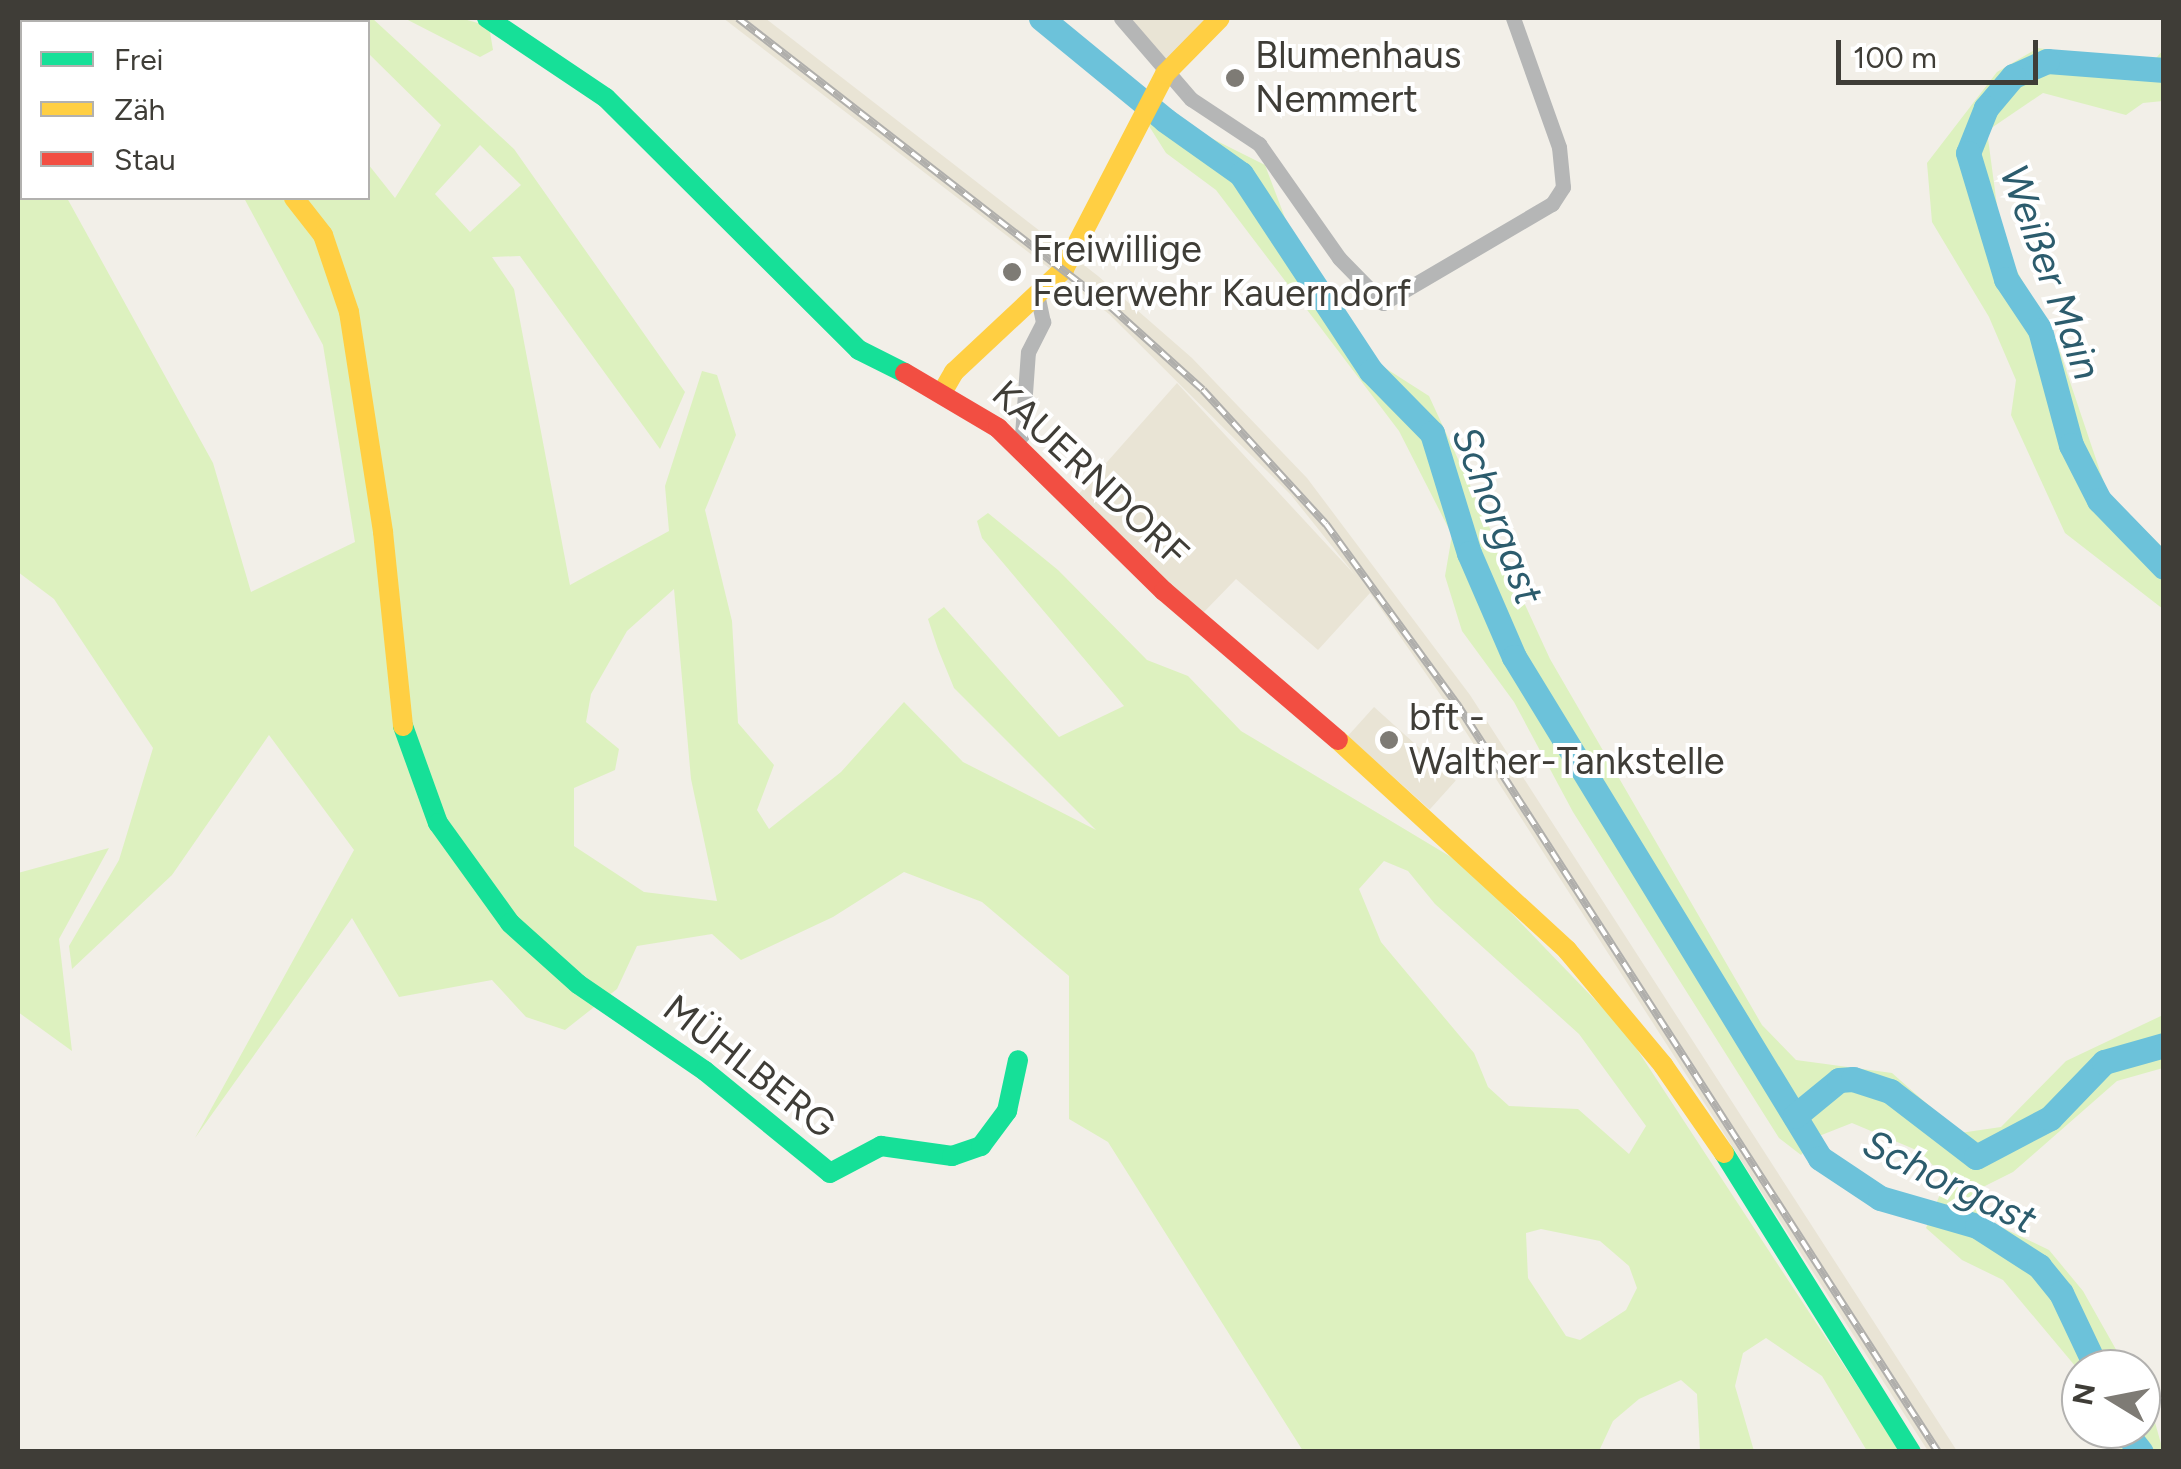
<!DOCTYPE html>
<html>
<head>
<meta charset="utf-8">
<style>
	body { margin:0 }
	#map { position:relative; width:2181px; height:1469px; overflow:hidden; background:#f2efe8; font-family:Figtree,sans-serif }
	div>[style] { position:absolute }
	.built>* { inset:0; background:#e9e4d5; transform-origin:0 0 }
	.green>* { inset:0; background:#ddf1bf; transform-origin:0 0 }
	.river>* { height:25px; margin:-12.5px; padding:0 12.5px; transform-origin:12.5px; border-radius:12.5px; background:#6cc2da }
	.street>* { height:15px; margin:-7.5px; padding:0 7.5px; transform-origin:7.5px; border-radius:7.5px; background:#b5b6b6 }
	.fast>* { height:20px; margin:-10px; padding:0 10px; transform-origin:10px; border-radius:10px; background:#16e098 }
	.slow>* { height:20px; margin:-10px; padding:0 10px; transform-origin:10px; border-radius:10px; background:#ffcf43 }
	.jam>* { height:20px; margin:-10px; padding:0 10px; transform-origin:10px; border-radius:10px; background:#f24e42 }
	.rail>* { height:8px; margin-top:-4px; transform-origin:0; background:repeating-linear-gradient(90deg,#fff 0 11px,#b0afac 0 22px); box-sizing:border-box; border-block:2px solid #b0afac }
	.dots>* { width:28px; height:28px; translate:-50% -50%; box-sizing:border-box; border:5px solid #fff; border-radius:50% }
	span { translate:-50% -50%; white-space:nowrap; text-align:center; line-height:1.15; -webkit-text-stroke:8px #fff; paint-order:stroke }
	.poi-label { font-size:38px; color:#3f3d37 }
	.left { translate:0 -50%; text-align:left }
	.street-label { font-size:38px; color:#3f3d37 }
	.water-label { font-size:40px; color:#2c5c6d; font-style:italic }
	.frame { position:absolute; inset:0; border:20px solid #3f3d37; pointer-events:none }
	.legend { position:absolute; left:20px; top:20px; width:350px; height:180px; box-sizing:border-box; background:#fff; border:2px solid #b2b1af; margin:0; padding:12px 18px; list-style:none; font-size:30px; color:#3f3d37 }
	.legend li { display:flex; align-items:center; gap:20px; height:50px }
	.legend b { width:50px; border:2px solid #b2b1af }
	.north { position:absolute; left:2061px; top:1349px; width:100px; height:100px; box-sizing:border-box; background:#fff; border:2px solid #b2b1af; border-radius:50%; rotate:280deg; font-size:28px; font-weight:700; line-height:40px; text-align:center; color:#3f3d37 }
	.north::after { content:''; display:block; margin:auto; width:35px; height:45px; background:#7e7b75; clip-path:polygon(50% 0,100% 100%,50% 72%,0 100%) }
	.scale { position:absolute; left:1836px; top:40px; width:202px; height:45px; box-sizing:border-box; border:5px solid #3f3d37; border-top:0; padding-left:12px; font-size:30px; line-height:35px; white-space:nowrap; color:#3f3d37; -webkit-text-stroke:8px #fff; paint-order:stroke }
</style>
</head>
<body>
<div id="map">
	<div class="built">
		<i style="clip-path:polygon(723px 18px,765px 18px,1098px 276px,1192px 358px,1307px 478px,1470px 695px,1957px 1451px,1928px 1451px,1462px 726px,1370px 593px,1318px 650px,1236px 579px,1202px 614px,1076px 497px,1177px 383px,1355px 575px,1291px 495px,1109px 314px)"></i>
		<i style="clip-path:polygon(1126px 18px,1215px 18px,1163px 66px)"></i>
		<i style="left:1374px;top:707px;width:110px;height:39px;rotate:42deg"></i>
	</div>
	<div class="green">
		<i style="left:140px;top:18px;width:109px;height:6px"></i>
		<i style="clip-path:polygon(evenodd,331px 18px,372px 18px,514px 149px,685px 392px,660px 449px,520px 256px,492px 257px,514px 289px,570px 585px,669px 531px,665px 486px,702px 371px,717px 375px,736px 435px,705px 510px,732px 621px,738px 723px,774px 765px,757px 810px,769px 829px,841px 772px,904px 702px,963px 762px,1096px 830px,954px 688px,938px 649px,928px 619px,944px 607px,1059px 737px,1124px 706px,982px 538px,977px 521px,988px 513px,1058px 570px,1147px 660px,1188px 676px,1241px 731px,1466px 866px,1625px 1031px,1900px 1451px,1867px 1451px,1822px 1376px,1766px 1338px,1743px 1353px,1735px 1386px,1754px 1451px,1700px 1451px,1697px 1394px,1681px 1380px,1639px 1399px,1613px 1421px,1599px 1451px,1303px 1451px,1108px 1142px,1069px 1119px,1069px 976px,982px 902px,904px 872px,833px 917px,741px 960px,712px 934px,637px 946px,617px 989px,565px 1030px,526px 1017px,492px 980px,399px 997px,352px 918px,195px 1138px,354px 850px,269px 735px,172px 875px,72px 969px,69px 946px,119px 860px,153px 748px,54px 599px,18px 572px,18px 108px,22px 198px,67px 198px,213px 463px,251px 592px,355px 542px,323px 345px,244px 198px,368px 198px,368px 164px,395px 198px,441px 125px,368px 53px,368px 22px,331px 18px,480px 145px,521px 185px,470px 232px,435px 194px,480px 145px,331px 18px,674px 589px,691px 779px,717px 901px,644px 892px,574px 846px,574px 788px,615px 770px,619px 749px,586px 722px,591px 694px,627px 631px,674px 589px,331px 18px,1384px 861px,1408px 871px,1435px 904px,1579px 1034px,1646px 1126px,1629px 1154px,1578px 1109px,1509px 1106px,1488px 1087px,1474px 1053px,1381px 942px,1359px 889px,1384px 861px,331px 18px,1541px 1229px,1600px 1241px,1629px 1266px,1637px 1288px,1626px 1310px,1580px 1340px,1566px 1336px,1528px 1278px,1526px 1233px,1541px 1229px)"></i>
		<i style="clip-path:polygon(404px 18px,460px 18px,489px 26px,493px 50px,480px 57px)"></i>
		<i style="clip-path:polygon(2038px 48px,2151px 64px,2163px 50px,2163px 101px,2143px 103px,2126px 115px,2043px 93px,1987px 131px,2002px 243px,2059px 349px,2107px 492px,2163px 548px,2163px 609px,2065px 533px,2011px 415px,2016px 380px,1989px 317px,1932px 222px,1927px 163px,1997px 72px)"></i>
		<i style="clip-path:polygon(1153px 98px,1167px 116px,1265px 165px,1287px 223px,1371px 359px,1429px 396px,1550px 659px,1762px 1025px,1796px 1060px,1892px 1073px,1960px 1133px,2001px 1127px,2066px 1061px,2163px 1015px,2163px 1068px,2117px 1081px,2013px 1172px,1983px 1187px,1978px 1216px,2049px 1250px,2083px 1291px,2127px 1369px,2081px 1373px,2003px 1280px,1962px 1260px,1926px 1228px,1946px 1180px,1921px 1152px,1852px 1123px,1819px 1136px,1801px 1155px,1779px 1138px,1573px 812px,1514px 702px,1462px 631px,1445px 576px,1452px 535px,1399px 431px,1216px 190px,1166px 153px,1142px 115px)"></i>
		<i style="clip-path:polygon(109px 848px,59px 939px,72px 1051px,18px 1012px,18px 873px)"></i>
		<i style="clip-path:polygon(2141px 1393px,2151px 1408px,2163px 1451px,2121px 1451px,2114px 1429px,2141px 1429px)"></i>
	</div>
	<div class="river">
		<i style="left:1041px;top:18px;width:161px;rotate:39.4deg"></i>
		<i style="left:1165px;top:120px;width:93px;rotate:35.4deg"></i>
		<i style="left:1241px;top:174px;width:236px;rotate:56.6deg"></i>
		<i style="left:1371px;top:371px;width:87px;rotate:45.5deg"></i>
		<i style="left:1432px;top:433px;width:126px;rotate:72.9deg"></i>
		<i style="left:1469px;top:553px;width:113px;rotate:66.6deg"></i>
		<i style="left:1514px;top:657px;width:587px;rotate:58.58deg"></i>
		<i style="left:1820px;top:1158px;width:72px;rotate:33.7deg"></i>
		<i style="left:1880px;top:1198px;width:101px;rotate:16.1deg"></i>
		<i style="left:1977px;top:1226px;width:74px;rotate:32.8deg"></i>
		<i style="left:2039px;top:1266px;width:35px;rotate:51deg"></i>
		<i style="left:2061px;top:1293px;width:84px;rotate:64.7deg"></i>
		<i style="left:2164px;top:70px;width:117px;rotate:-175.6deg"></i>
		<i style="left:2047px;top:61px;width:37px;rotate:156deg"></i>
		<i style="left:2013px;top:76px;width:42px;rotate:130.2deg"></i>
		<i style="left:1986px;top:108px;width:48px;rotate:111.8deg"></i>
		<i style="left:1968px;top:153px;width:132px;rotate:73.2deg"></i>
		<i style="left:2006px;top:279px;width:61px;rotate:56.3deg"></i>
		<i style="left:2040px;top:330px;width:119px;rotate:74.9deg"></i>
		<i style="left:2071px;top:445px;width:62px;rotate:63deg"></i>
		<i style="left:2099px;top:500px;width:93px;rotate:45.9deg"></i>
		<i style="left:1795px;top:1116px;width:57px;rotate:-39.3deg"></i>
		<i style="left:1839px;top:1080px;width:14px;rotate:-4deg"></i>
		<i style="left:1853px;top:1079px;width:39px;rotate:18deg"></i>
		<i style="left:1890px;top:1091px;width:108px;rotate:37.5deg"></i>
		<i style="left:1976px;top:1157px;width:84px;rotate:-27.8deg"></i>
		<i style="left:2050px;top:1118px;width:78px;rotate:-46deg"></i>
		<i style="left:2104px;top:1062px;width:62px;rotate:-15.8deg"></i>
		<i style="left:2123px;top:1429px;width:29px;rotate:52deg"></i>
	</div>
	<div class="street">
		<i style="left:116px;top:18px;width:7px;rotate:34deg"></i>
		<i style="left:1121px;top:18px;width:107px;rotate:49.2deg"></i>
		<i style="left:1191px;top:99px;width:82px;rotate:33.5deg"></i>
		<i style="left:1259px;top:144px;width:139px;rotate:54.9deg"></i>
		<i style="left:1339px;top:258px;width:63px;rotate:45.6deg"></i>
		<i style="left:1383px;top:303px;width:196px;rotate:-30.4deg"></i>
		<i style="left:1552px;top:204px;width:20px;rotate:-57deg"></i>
		<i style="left:1563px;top:187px;width:40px;rotate:-95.7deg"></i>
		<i style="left:1559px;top:147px;width:137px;rotate:-109.6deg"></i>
		<i style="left:1014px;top:443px;width:11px;rotate:-45deg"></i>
		<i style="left:1022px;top:435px;width:83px;rotate:-85.9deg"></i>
		<i style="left:1028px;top:352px;width:34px;rotate:-63deg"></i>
		<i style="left:1043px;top:322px;width:24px;rotate:-102deg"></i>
	</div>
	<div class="fast">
		<i style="left:487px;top:18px;width:143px;rotate:33.9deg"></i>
		<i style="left:606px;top:98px;width:357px;rotate:44.9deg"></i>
		<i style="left:859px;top:350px;width:51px;rotate:26.6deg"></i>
		<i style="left:403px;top:726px;width:103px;rotate:70.2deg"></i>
		<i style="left:438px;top:823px;width:123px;rotate:54.2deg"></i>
		<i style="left:510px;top:923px;width:91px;rotate:41.9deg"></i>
		<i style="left:578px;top:984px;width:154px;rotate:34.4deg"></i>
		<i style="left:705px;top:1071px;width:161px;rotate:39.2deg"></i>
		<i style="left:830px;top:1173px;width:58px;rotate:-27.9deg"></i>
		<i style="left:881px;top:1146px;width:72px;rotate:8deg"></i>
		<i style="left:952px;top:1156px;width:31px;rotate:-19deg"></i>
		<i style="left:981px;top:1146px;width:44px;rotate:-53.4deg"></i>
		<i style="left:1007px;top:1111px;width:52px;rotate:-77.8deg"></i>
		<i style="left:1724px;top:1153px;width:353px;rotate:58deg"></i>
	</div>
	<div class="slow">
		<i style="left:294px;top:198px;width:47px;rotate:51.9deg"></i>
		<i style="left:323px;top:235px;width:81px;rotate:71.3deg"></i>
		<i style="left:349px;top:312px;width:223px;rotate:81.2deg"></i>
		<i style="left:383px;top:532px;width:195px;rotate:84.1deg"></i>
		<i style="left:943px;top:391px;width:22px;rotate:-60deg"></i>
		<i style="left:954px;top:372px;width:151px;rotate:-43.1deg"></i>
		<i style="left:1064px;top:269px;width:220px;rotate:-62.6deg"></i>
		<i style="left:1165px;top:74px;width:78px;rotate:-45.5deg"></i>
		<i style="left:1338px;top:740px;width:311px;rotate:42.5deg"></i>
		<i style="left:1567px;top:950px;width:150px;rotate:50.1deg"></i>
		<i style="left:1663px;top:1065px;width:107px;rotate:55.3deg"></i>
	</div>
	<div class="jam">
		<i style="left:905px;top:373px;width:108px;rotate:30.6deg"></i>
		<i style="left:998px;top:428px;width:233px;rotate:44.5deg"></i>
		<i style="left:1164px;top:591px;width:229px;rotate:40.6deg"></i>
	</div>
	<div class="rail">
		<i style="left:738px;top:18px;width:473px;rotate:37.8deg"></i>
		<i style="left:1112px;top:308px;width:122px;rotate:42deg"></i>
		<i style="left:1203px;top:390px;width:182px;rotate:47.5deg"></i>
		<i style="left:1326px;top:524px;width:223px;rotate:54deg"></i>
		<i style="left:1457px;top:704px;width:889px;rotate:57.26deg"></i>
	</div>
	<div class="dots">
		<i style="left:1235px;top:78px;background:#7e7b75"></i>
		<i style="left:1012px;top:272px;background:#7e7b75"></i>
		<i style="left:1389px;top:740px;background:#7e7b75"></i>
	</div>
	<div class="poi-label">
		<span class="left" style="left:1255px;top:78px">Blumenhaus<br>Nemmert</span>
		<span class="left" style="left:1032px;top:272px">Freiwillige<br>Feuerwehr Kauerndorf</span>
		<span class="left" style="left:1409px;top:740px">bft -<br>Walther-Tankstelle</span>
	</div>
	<div class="street-label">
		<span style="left:1090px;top:474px;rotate:43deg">KAUERNDORF</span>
		<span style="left:749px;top:1067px;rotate:38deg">MÜHLBERG</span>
	</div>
	<div class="water-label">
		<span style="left:2051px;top:272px;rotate:70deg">Weißer Main</span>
		<span style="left:1498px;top:515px;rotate:69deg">Schorgast</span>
		<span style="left:1950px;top:1181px;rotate:26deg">Schorgast</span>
	</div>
	<div class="frame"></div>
	<ul class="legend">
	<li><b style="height:12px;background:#16e098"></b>Frei</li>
	<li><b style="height:12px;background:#ffcf43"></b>Zäh</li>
	<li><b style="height:12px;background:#f24e42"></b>Stau</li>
	</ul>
	<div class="north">N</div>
	<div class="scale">100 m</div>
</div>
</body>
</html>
